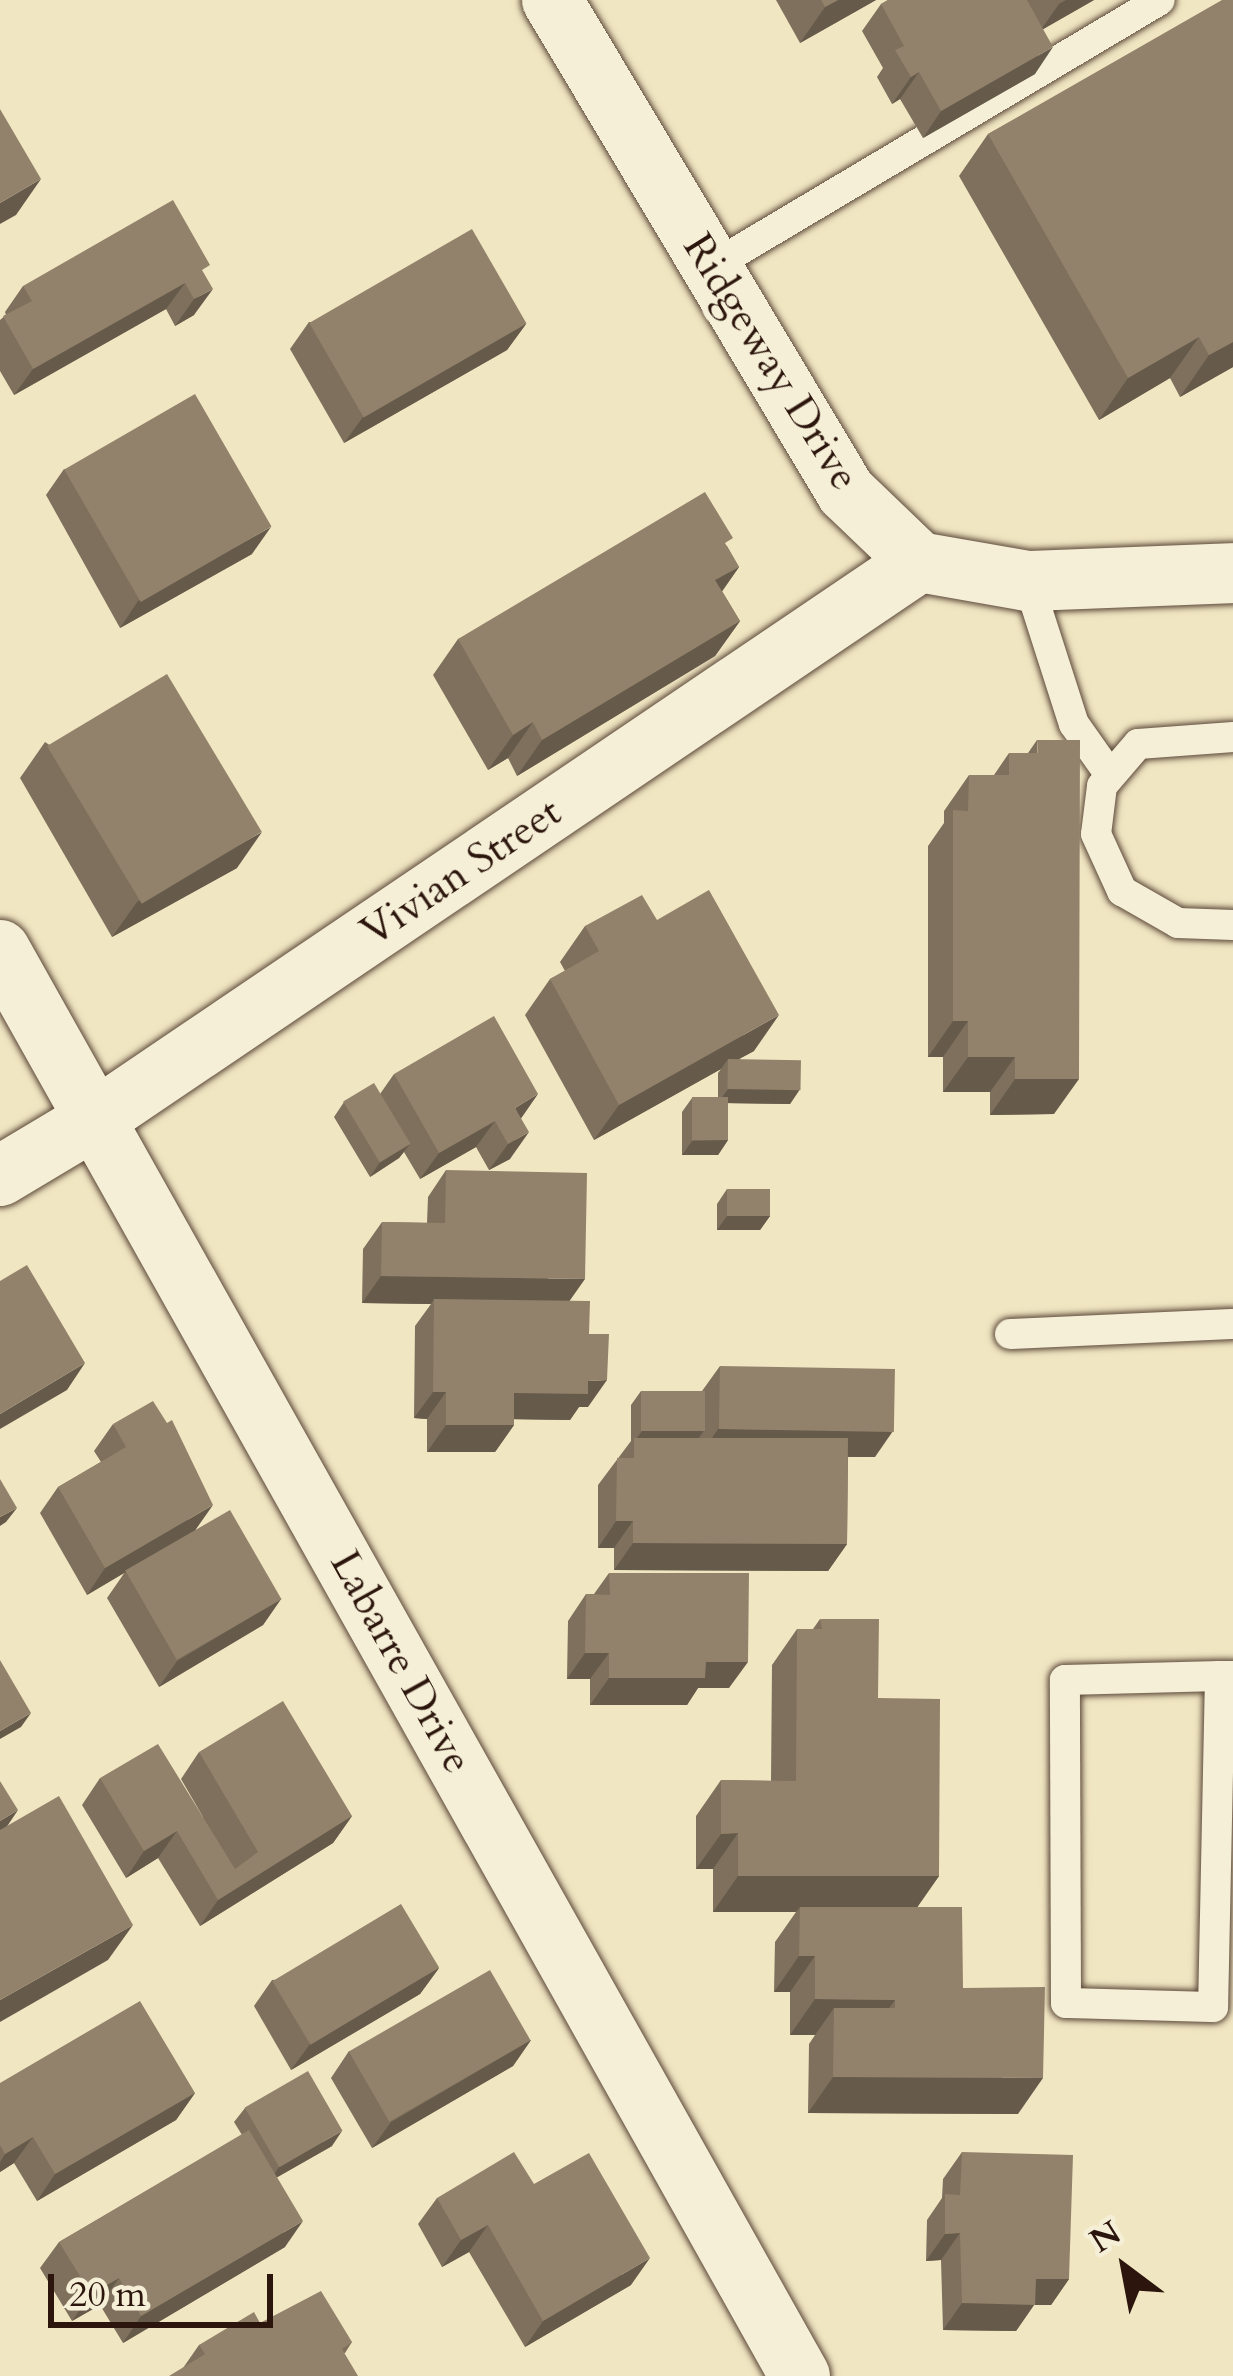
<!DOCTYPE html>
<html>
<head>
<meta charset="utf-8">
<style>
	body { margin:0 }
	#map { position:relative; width:1233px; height:2376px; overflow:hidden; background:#f1e6c2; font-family:Cardo,serif }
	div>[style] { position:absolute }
	.roads { filter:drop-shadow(0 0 3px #5c493a) drop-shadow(0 0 3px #5c493a) }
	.service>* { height:30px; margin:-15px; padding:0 15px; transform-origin:15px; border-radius:15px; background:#f6efd7 }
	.minor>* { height:60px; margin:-30px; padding:0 30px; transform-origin:30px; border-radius:30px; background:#f6efd7 }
	.wall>* { inset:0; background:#7e705c }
	.shaded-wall>* { inset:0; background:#665b4b }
	.building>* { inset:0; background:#92826b; transform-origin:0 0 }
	span { translate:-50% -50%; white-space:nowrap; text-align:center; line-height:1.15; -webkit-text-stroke:12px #f6efd7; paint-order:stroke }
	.street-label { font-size:42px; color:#2b150c }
	.north { position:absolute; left:1065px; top:2208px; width:120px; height:120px; -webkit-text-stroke:9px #f6efd7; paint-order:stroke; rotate:328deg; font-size:33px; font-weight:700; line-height:48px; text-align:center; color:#2b150c }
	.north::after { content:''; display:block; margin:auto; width:42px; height:54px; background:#2b150c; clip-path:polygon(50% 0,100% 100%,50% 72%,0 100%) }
	.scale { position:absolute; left:48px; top:2274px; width:225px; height:54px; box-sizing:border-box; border:6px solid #2b150c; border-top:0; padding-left:15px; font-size:36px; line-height:42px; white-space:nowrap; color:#2b150c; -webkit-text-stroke:9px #f6efd7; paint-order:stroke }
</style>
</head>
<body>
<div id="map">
	<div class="roads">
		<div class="service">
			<i style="left:711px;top:267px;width:522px;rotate:-30.74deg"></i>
			<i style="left:1028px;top:581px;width:150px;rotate:72.2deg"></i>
			<i style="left:1074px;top:724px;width:62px;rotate:54.8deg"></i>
			<i style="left:1233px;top:737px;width:95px;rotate:175.8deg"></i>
			<i style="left:1138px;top:744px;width:55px;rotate:130.6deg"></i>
			<i style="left:1102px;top:786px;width:48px;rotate:97.1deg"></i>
			<i style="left:1096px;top:834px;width:63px;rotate:65.5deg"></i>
			<i style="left:1122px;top:891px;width:64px;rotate:29.7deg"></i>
			<i style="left:1178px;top:923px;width:55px;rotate:2.1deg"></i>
			<i style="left:1010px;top:1334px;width:223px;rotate:-2.6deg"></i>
			<i style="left:1220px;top:1676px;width:331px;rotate:91.2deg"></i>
			<i style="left:1213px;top:2007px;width:147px;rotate:-178.4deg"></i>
			<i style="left:1066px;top:2003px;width:323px;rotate:-90.2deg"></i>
			<i style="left:1065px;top:1680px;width:155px;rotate:-1.5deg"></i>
			<i style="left:1220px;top:1676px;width:13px"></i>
		</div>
		<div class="minor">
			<i style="left:552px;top:0;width:573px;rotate:59.14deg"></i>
			<i style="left:846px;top:492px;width:101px;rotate:43.8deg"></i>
			<i style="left:919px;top:562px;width:111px;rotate:9.9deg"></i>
			<i style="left:1028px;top:581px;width:205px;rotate:-2.2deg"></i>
			<i style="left:0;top:950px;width:1635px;rotate:60.71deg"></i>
			<i style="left:0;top:1176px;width:113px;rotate:-30.9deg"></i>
			<i style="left:97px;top:1118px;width:992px;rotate:-34.07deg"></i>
		</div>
	</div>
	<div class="wall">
		<i style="clip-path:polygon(776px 0,876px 0,800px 43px)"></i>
		<i style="clip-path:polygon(888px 0,1094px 0,1043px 29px,1035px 74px,923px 138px,900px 99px,892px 104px,877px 77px,883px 68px,862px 31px,881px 4px)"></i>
		<i style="clip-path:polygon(1233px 0,1233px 367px,1180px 397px,1170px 378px,1099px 420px,959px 176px,988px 134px)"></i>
		<i style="clip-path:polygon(204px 274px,194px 315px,175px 326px,166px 309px,14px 395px,0 371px,0 320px,6px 315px,5px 312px,23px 286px)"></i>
		<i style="clip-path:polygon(309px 322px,526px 324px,507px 350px,344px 443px,290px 349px)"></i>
		<i style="clip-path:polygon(64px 469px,252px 554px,120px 628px,46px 495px)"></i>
		<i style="clip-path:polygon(727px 546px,739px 567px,722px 591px,740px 621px,715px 656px,517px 776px,508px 758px,488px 770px,433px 675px,458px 639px)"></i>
		<i style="clip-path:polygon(1037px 740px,1054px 1114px,990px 1115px,990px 1092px,943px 1092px,943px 1057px,928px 1057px,928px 846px,944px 823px,944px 811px,969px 775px,994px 775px,1009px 753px,1028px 753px)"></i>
		<i style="clip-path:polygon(45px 742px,237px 868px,112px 937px,20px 778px)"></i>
		<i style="clip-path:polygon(657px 920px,754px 1051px,739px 1059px,800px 1089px,790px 1104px,728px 1103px,728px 1140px,718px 1155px,682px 1155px,682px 1112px,692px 1098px,718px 1097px,718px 1073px,721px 1069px,594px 1140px,525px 1015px,550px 979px,565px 971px,560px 962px,585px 926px)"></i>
		<i style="clip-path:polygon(394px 1074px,521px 1118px,510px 1159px,489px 1170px,476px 1147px,420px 1179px,404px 1152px,399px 1158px,370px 1177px,334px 1117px,344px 1102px,380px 1094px)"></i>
		<i style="clip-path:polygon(446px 1170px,569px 1301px,588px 1407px,579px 1407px,570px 1420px,514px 1419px,514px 1425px,495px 1452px,427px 1452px,427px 1419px,414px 1418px,415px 1326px,431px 1304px,362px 1303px,363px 1249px,382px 1222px,427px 1223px,428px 1197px)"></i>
		<i style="clip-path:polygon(727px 1189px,770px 1216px,760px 1230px,717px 1230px,717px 1204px)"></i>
		<i style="clip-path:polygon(720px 1366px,875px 1457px,848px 1457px,847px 1544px,828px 1571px,614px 1570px,614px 1548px,598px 1548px,598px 1485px,631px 1441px,631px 1405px,641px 1391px,702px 1391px)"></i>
		<i style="clip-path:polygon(113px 1424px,196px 1530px,281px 1599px,263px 1625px,159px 1687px,107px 1598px,125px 1572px,87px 1595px,40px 1513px,58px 1487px,101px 1462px,94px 1451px)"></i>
		<i style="clip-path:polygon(609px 1573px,729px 1688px,698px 1688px,687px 1705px,590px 1705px,590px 1679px,567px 1679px,568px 1621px,586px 1594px,594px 1594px)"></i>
		<i style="clip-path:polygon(820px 1619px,878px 1698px,939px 1876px,917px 1907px,963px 1988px,1018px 2114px,808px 2113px,809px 2044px,815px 2035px,790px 2035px,790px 1992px,774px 1992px,775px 1942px,796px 1912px,713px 1912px,713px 1869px,696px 1869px,696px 1816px,721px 1780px,771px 1781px,772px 1665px,797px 1629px,813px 1629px)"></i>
		<i style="clip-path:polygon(199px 1752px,352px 1816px,333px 1843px,200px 1926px,158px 1858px,126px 1878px,82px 1805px,100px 1778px,203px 1817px,181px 1779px)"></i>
		<i style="clip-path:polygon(439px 1968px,420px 1994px,291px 2070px,254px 2006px,272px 1980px)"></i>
		<i style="clip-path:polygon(531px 2040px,513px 2066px,372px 2148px,331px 2078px,349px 2051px)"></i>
		<i style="clip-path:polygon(0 2083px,195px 2093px,176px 2120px,37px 2201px,14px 2163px,0 2172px)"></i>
		<i style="clip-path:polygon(245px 2108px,332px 2146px,277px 2177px,285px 2247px,123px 2343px,100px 2305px,72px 2321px,40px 2268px,59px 2242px,242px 2135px,234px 2122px)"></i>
		<i style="clip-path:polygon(962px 2152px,1069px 2279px,1051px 2305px,1034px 2305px,1016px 2331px,943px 2330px,941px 2260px,926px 2261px,927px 2220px,942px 2198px,943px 2179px)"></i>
		<i style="clip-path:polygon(534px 2184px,631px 2285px,525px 2347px,469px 2252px,442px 2267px,418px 2224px,437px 2198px)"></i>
		<i style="clip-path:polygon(260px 2323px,352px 2342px,345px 2353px,183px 2368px,199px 2345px)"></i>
	</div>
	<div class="shaded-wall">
		<i style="clip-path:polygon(838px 0,876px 0,800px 43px,825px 7px)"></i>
		<i style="clip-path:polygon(1066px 0,1094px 0,1040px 31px,1059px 4px)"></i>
		<i style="clip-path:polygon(1053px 47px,1035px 74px,923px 138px,941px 111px)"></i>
		<i style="clip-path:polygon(919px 72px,900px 99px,892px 104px,911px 77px)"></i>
		<i style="clip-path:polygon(41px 179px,16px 215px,0 224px,0 203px)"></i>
		<i style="clip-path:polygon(185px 283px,166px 309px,14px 395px,33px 369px)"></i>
		<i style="clip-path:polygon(213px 289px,194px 315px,175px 326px,194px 299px)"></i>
		<i style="clip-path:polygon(526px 324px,507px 350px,344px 443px,363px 417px)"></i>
		<i style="clip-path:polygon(1199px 337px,1170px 378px,1099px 420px,1128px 378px)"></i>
		<i style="clip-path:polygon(1233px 342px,1233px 367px,1180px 397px,1209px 355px)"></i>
		<i style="clip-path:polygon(271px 527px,252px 554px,120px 628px,138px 601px)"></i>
		<i style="clip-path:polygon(739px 567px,714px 603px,715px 580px)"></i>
		<i style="clip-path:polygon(740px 621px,715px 656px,517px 776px,542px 740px)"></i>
		<i style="clip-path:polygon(533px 722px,508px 758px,488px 770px,513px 735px)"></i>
		<i style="clip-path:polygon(262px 832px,237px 868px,112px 937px,137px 902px)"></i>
		<i style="clip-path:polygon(779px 1015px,754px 1051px,728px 1065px,728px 1059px,721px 1069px,594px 1140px,619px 1105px)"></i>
		<i style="clip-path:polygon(953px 1021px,968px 1021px,943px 1057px,928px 1057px)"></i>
		<i style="clip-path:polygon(968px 1057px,1015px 1057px,990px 1092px,943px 1092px)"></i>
		<i style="clip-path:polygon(1015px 1079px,1079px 1079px,1054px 1114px,990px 1115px)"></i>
		<i style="clip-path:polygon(728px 1089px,800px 1089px,790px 1104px,718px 1103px)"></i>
		<i style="clip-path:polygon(538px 1094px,520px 1120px,515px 1108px)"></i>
		<i style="clip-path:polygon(495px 1121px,476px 1147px,420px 1179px,439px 1153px)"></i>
		<i style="clip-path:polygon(529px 1132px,510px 1159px,489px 1170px,508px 1144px)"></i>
		<i style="clip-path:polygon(728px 1140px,718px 1155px,682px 1155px,692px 1141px)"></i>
		<i style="clip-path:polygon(410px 1144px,399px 1158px,370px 1177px,380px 1162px)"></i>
		<i style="clip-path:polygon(727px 1216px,770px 1216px,760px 1230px,717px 1230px)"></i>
		<i style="clip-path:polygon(381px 1276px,585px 1279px,566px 1306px,434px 1299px,431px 1304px,362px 1303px)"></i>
		<i style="clip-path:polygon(85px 1363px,67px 1390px,0 1429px,0 1414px)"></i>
		<i style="clip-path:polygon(607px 1380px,588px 1407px,579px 1407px,570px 1420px,496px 1419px,514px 1393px,588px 1381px)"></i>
		<i style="clip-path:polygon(433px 1392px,446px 1392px,427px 1419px,414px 1418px)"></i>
		<i style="clip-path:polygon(446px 1425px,514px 1425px,495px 1452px,427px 1452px)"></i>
		<i style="clip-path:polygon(705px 1429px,695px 1444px,634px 1442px,642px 1431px)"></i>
		<i style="clip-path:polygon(718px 1429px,893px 1431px,875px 1457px,700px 1456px)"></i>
		<i style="clip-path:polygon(213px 1505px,194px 1532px,87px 1595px,105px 1568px)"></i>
		<i style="clip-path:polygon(17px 1508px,6px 1522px,0 1526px,0 1517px)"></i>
		<i style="clip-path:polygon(616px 1521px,633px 1521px,614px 1548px,598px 1548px)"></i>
		<i style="clip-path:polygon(633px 1543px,847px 1544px,828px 1571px,614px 1570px)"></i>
		<i style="clip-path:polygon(281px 1599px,263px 1625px,159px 1687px,177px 1661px)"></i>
		<i style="clip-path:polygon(585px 1653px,609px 1653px,590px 1679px,567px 1679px)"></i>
		<i style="clip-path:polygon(706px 1662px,748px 1662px,729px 1688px,698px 1688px,687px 1705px,590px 1705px,609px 1678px)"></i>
		<i style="clip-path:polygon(31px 1713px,21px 1727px,0 1739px,0 1731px)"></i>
		<i style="clip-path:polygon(18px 1810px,0 1837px,0 1821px)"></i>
		<i style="clip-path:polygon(352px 1816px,333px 1843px,200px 1926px,218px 1900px)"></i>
		<i style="clip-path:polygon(177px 1831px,158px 1858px,126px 1878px,144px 1851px)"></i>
		<i style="clip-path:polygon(738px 1833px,713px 1869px,696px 1869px,721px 1834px)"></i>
		<i style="clip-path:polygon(738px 1876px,939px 1876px,914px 1912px,800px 1907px,796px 1912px,713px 1912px)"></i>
		<i style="clip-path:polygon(133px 1925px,108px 1960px,0 2022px,0 2000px)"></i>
		<i style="clip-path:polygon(799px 1956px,815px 1956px,790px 1992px,774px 1992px)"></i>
		<i style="clip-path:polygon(439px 1968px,420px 1994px,291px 2070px,310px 2044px)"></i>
		<i style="clip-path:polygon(815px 1999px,895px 2000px,870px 2035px,834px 2008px,815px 2035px,790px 2035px)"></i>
		<i style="clip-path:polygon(531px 2040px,513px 2066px,372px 2148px,391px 2122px)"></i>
		<i style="clip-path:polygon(833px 2077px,1043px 2078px,1018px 2114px,808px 2113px)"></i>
		<i style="clip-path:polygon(195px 2093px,176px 2120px,37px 2201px,55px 2174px)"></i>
		<i style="clip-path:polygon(342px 2131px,332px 2146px,269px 2182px,279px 2167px)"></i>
		<i style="clip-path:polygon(33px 2137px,14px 2163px,0 2172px,0 2162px,5px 2154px)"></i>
		<i style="clip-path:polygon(303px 2221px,285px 2247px,123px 2343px,141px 2316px)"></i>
		<i style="clip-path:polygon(488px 2225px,469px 2252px,442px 2267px,461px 2240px)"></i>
		<i style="clip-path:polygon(960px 2233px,941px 2260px,926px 2261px,945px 2234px)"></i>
		<i style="clip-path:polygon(650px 2258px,631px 2285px,525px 2347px,543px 2321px)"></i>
		<i style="clip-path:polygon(119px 2278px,100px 2305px,72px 2321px,91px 2294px)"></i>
		<i style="clip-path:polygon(1036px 2279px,1069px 2279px,1051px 2305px,1034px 2305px,1016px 2331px,943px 2330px,962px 2303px)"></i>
	</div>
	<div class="building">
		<i style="clip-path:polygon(821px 0,838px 0,825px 7px)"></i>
		<i style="clip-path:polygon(888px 0,1027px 0,1053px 47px,941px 111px,919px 72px,911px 77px,895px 50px,904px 46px,881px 4px)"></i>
		<i style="clip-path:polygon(1222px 0,1233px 0,1233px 342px,1209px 355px,1199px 337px,1128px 378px,988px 134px)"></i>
		<i style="clip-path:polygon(0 109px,41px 179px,0 203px)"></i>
		<i style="clip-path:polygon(173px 200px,210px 265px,202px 270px,213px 289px,194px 299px,185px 283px,33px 369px,3px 316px,32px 301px,23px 286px)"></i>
		<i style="left:472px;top:229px;width:109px;height:188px;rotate:60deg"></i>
		<i style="left:195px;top:394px;width:153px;height:151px;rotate:60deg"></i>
		<i style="clip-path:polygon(705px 492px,733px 538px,725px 543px,739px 567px,715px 580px,740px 621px,542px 740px,533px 722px,513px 735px,458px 639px)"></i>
		<i style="left:167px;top:674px;width:184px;height:140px;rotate:59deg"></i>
		<i style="clip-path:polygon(1037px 740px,1080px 740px,1079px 1079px,1015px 1079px,1015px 1057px,968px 1057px,968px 1021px,953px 1021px,953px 810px,968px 811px,969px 775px,1009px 775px,1009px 753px,1038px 753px)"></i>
		<i style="clip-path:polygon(709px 890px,779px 1015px,619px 1105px,550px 979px,599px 951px,585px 926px,642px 895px,657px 920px)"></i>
		<i style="clip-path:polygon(494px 1016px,538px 1094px,515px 1108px,529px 1132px,508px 1144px,495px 1121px,439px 1153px,394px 1074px)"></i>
		<i style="left:728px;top:1059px;width:73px;height:30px;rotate:1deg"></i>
		<i style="left:374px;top:1083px;width:71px;height:36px;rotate:59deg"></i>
		<i style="left:728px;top:1097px;width:43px;height:36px;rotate:90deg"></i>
		<i style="clip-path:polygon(446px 1170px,587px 1173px,585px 1279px,381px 1276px,382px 1222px,445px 1223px)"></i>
		<i style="left:727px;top:1189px;width:43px;height:27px"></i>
		<i style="clip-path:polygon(27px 1265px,85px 1363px,0 1414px,0 1281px)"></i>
		<i style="clip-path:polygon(434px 1299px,590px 1301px,589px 1334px,609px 1334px,607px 1380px,588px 1381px,588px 1394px,514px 1393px,514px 1425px,446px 1425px,446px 1392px,433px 1392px)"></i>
		<i style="left:720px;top:1366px;width:175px;height:63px;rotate:1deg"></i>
		<i style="left:641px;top:1391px;width:64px;height:40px"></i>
		<i style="clip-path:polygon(153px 1401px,167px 1423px,172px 1420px,213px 1505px,105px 1568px,58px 1487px,126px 1447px,113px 1424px)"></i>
		<i style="clip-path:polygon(634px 1438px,848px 1438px,847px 1544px,633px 1543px,633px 1521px,616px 1521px,617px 1458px,634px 1458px)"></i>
		<i style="clip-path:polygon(0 1479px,17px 1508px,0 1517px)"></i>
		<i style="left:230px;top:1510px;width:103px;height:121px;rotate:60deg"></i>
		<i style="clip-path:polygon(609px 1573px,749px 1573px,748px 1662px,706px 1662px,705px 1678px,609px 1678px,609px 1653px,585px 1653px,586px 1594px,610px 1595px)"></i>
		<i style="clip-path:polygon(820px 1619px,879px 1619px,878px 1698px,940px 1699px,939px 1876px,738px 1876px,738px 1833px,721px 1834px,721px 1780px,796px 1781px,797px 1629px,822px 1629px)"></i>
		<i style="clip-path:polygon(0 1660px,31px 1713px,0 1731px)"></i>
		<i style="clip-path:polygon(283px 1701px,352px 1816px,218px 1900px,177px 1831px,144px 1851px,100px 1778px,158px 1744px,235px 1869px,258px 1852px,199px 1752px)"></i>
		<i style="clip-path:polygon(0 1781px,18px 1810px,0 1821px)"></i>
		<i style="clip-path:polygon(59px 1796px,133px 1925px,0 2000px,0 1830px)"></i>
		<i style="left:401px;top:1904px;width:74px;height:150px;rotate:59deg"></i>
		<i style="clip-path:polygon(800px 1907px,962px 1907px,963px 1988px,1045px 1987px,1043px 2078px,833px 2077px,834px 2008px,895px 2008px,895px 2000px,815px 1999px,815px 1956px,799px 1956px)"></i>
		<i style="left:490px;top:1970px;width:81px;height:163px;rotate:60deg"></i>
		<i style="clip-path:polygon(140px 2001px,195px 2093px,55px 2174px,33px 2137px,5px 2154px,0 2145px,0 2083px)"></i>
		<i style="left:308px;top:2071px;width:69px;height:73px;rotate:60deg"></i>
		<i style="clip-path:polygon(249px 2130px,303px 2221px,141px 2316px,119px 2278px,91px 2294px,59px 2242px)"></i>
		<i style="clip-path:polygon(514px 2152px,534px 2184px,589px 2153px,650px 2258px,543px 2321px,488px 2225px,461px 2240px,437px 2198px)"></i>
		<i style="clip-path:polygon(962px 2152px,1073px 2155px,1069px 2279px,1036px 2279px,1035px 2305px,962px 2303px,960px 2233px,945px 2234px,945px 2194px,960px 2195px)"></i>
		<i style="clip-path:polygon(321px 2291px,352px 2342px,342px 2349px,358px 2376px,169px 2376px,205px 2354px,199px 2345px,254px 2312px,260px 2323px)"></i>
	</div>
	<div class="street-label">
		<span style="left:771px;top:362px;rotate:58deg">Ridgeway Drive</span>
		<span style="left:461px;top:872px;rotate:-34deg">Vivian Street</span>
		<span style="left:401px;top:1662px;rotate:61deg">Labarre Drive</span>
	</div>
	<div class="north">N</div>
	<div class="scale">20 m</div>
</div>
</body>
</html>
